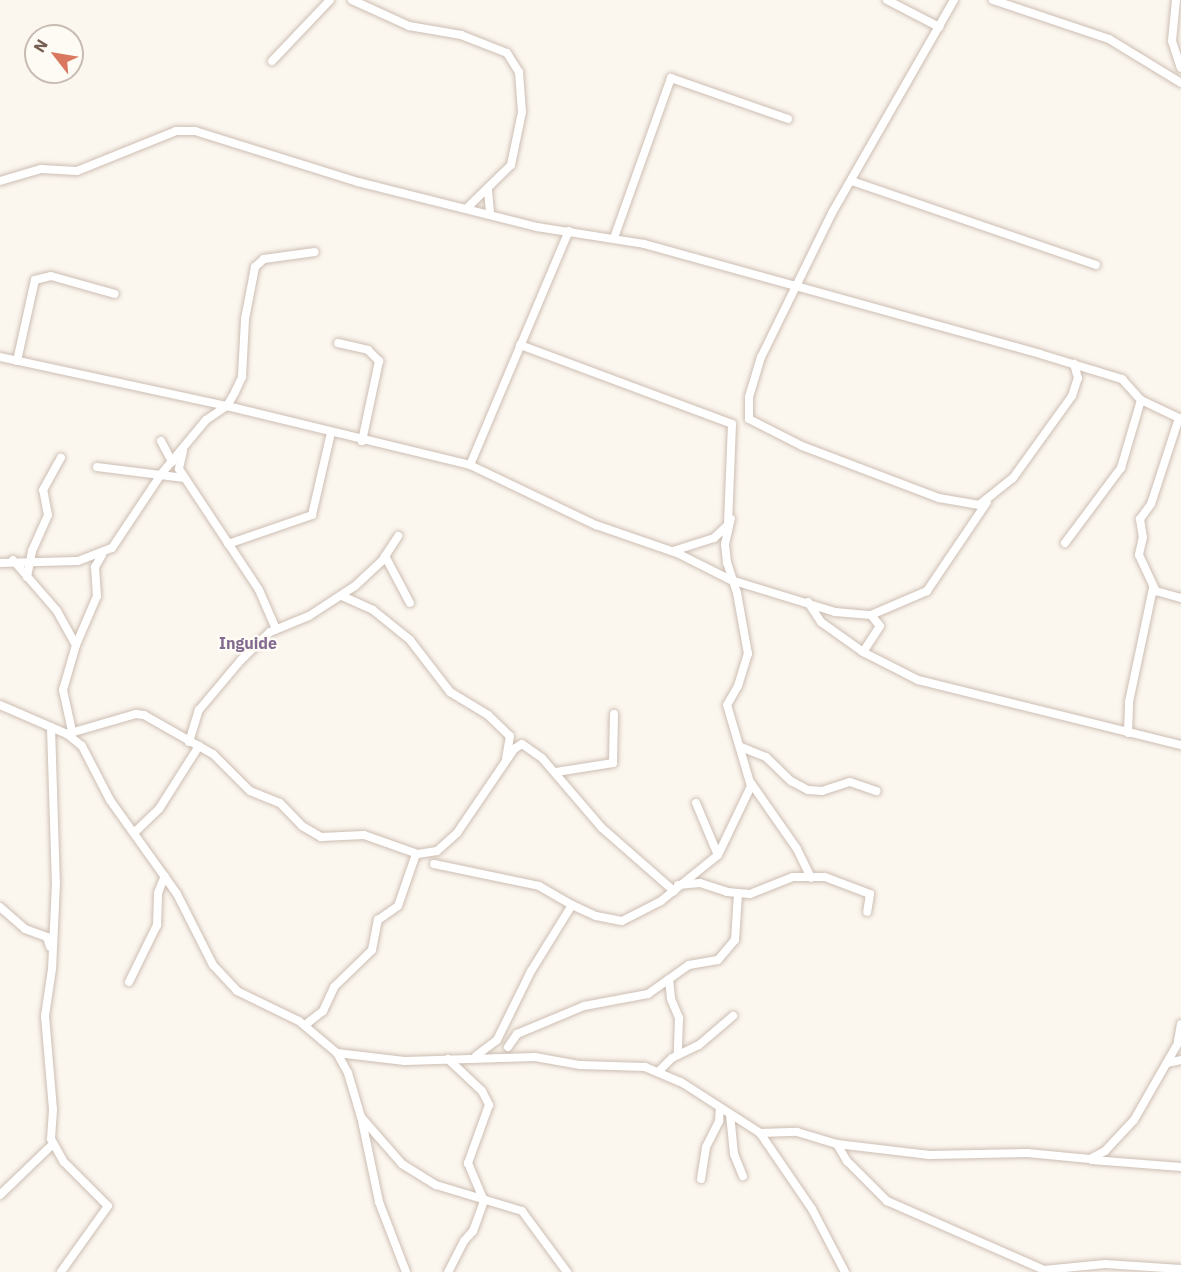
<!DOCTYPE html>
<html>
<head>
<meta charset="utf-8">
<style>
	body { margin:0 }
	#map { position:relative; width:1181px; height:1272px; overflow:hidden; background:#fbf6ee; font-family:"IBM Plex Sans",sans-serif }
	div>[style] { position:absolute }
	.roads { filter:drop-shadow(0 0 2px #cdbeb3) drop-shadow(0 0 2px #cdbeb3) }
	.minor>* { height:8px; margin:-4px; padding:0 4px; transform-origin:4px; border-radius:4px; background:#fff }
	span { translate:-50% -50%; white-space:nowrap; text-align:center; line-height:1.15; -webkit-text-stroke:5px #fefaf4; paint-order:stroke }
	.neighbourhood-label { font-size:16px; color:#836a90; font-weight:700 }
	.north { position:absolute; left:24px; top:24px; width:60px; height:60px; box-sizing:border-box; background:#fefaf4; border:2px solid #c8bcb3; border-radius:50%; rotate:301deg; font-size:16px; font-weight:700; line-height:24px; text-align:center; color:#765e51 }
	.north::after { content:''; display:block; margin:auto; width:21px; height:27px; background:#d9785f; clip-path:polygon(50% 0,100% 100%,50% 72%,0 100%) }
</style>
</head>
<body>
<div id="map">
	<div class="roads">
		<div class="minor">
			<i style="left:352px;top:0;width:63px;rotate:24.5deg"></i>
			<i style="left:409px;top:26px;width:53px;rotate:9.8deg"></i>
			<i style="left:461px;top:35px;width:49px;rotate:21.4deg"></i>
			<i style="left:507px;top:53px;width:22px;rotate:58deg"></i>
			<i style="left:519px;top:72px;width:40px;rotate:85.7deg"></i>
			<i style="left:522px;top:112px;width:54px;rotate:101.7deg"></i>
			<i style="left:511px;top:165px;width:62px;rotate:135.7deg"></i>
			<i style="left:887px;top:0;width:59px;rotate:27.4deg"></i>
			<i style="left:954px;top:0;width:245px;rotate:119.8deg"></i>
			<i style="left:832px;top:213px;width:161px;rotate:116.2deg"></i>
			<i style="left:761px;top:357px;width:42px;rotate:106.7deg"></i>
			<i style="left:749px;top:397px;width:22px;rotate:90deg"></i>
			<i style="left:749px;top:419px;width:59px;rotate:27deg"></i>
			<i style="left:802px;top:446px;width:147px;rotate:20.8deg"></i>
			<i style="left:939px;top:498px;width:41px;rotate:9.9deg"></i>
			<i style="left:979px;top:505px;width:43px;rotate:-38.5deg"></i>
			<i style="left:1013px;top:478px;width:101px;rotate:-54.3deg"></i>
			<i style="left:1072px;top:396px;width:19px;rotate:-72deg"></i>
			<i style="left:1078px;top:378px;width:15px;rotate:-106deg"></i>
			<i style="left:993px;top:0;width:122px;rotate:18.6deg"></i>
			<i style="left:1109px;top:39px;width:84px;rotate:31.4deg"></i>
			<i style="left:1176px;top:0;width:41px;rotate:95.6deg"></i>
			<i style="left:1172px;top:41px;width:28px;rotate:72deg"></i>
			<i style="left:272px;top:61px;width:84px;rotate:-46.4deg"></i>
			<i style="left:0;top:181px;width:43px;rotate:-16.3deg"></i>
			<i style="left:41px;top:169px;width:36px;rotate:3deg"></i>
			<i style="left:77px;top:171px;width:107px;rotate:-22deg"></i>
			<i style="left:176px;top:131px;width:19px"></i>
			<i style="left:195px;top:131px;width:171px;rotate:17.4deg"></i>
			<i style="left:358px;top:182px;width:185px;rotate:14.1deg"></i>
			<i style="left:537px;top:227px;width:108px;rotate:9deg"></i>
			<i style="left:644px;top:244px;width:411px;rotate:15.5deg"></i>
			<i style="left:1040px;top:354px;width:86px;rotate:17deg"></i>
			<i style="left:1122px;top:379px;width:28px;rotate:48deg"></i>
			<i style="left:1141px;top:400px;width:44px;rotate:25.4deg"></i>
			<i style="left:852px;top:181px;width:258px;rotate:19deg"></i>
			<i style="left:488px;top:190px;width:25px;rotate:85deg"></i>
			<i style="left:614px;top:238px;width:170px;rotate:-70.4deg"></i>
			<i style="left:671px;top:78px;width:124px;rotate:19.3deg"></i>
			<i style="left:338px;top:343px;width:31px;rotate:13deg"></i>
			<i style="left:368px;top:350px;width:16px;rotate:45deg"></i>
			<i style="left:379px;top:361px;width:82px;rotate:102deg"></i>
			<i style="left:520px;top:345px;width:226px;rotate:20.4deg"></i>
			<i style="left:732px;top:424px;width:99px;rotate:92.3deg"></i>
			<i style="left:0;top:357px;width:232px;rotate:12.2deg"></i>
			<i style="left:227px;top:406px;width:250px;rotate:13.6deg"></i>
			<i style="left:470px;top:465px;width:254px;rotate:-67.1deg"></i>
			<i style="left:17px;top:361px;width:83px;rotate:-77.5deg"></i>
			<i style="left:35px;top:280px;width:16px;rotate:-14deg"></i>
			<i style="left:51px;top:276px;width:66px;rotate:15.7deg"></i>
			<i style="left:1179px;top:418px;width:90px;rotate:108deg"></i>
			<i style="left:1151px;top:504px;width:19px;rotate:126deg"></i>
			<i style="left:1140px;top:519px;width:18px;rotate:81deg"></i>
			<i style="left:1143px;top:537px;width:18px;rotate:103deg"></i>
			<i style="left:1139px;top:555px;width:40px;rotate:65deg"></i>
			<i style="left:1156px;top:591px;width:26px;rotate:16deg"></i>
			<i style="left:161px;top:441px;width:24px;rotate:62deg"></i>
			<i style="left:183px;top:451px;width:18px;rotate:103deg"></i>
			<i style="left:179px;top:469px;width:145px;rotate:56.5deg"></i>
			<i style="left:259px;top:590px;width:43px;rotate:66.4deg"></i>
			<i style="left:470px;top:465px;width:140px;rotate:25.5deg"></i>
			<i style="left:596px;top:525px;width:86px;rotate:19.1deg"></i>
			<i style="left:677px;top:553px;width:60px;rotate:26.6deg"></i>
			<i style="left:731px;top:580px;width:109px;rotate:17.1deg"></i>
			<i style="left:835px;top:612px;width:36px;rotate:5deg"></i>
			<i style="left:871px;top:615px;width:14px;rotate:51deg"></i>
			<i style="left:880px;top:626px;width:31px;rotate:123deg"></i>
			<i style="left:863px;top:652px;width:62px;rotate:27deg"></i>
			<i style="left:918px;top:680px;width:271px;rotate:13.9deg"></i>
			<i style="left:97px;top:467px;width:88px;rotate:7.2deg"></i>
			<i style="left:1065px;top:543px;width:94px;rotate:-53.3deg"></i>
			<i style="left:1121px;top:468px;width:71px;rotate:-73.6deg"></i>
			<i style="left:228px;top:544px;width:89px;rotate:-19deg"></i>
			<i style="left:312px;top:515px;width:84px;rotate:-77deg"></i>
			<i style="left:673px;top:551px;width:43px;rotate:-17.6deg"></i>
			<i style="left:714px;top:538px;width:19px;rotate:-43deg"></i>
			<i style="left:385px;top:556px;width:53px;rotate:62deg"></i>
			<i style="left:13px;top:560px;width:67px;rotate:49.2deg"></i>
			<i style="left:57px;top:611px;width:39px;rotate:61deg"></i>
			<i style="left:76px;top:645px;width:47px;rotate:106.1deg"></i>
			<i style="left:63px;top:690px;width:42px;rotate:77.6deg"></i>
			<i style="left:0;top:563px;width:78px;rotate:-1.5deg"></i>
			<i style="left:78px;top:561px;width:36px;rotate:-21deg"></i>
			<i style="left:112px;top:548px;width:90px;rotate:-56.3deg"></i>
			<i style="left:162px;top:473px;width:69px;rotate:-50.3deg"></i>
			<i style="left:206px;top:420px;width:25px;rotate:-34deg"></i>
			<i style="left:227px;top:406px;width:16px;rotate:-60deg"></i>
			<i style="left:235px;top:392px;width:17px;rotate:-65deg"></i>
			<i style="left:242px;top:377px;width:58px;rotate:-87deg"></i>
			<i style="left:245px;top:319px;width:53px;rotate:-79.1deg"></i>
			<i style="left:255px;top:267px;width:12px;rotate:-42deg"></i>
			<i style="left:264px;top:259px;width:51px;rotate:-7.8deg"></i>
			<i style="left:27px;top:577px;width:26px;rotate:-79deg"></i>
			<i style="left:32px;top:551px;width:39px;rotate:-66deg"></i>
			<i style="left:48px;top:515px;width:25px;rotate:-101deg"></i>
			<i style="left:43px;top:490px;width:37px;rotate:-61deg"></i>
			<i style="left:342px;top:596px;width:34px;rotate:24deg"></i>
			<i style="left:373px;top:610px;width:48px;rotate:39deg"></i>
			<i style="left:410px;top:640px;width:66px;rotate:52.4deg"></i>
			<i style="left:450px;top:692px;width:44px;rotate:31.2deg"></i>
			<i style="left:488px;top:715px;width:30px;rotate:44deg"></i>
			<i style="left:510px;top:736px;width:22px;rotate:100deg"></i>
			<i style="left:808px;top:602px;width:24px;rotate:57deg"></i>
			<i style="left:821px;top:622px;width:52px;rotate:35.5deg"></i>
			<i style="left:871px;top:615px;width:61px;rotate:-23.2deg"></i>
			<i style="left:927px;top:591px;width:107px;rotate:-56deg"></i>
			<i style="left:76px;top:645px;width:53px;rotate:-66.8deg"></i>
			<i style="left:97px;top:596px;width:29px;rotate:-94deg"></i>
			<i style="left:95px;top:567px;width:14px;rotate:-60deg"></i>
			<i style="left:0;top:705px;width:73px;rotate:23.4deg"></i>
			<i style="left:67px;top:734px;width:19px;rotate:39deg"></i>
			<i style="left:82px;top:746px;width:61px;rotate:62.6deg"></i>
			<i style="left:110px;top:800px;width:115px;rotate:54.5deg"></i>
			<i style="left:177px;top:894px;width:80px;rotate:63.1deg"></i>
			<i style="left:213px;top:965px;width:35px;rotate:47deg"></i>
			<i style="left:237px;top:991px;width:69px;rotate:25.8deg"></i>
			<i style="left:299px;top:1021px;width:50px;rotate:40.1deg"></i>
			<i style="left:337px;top:1053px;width:68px;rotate:6.7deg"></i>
			<i style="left:405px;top:1061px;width:130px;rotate:-1.8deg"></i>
			<i style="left:535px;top:1057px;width:46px;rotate:10.1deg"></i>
			<i style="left:580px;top:1065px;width:65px;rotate:1.8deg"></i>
			<i style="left:645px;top:1067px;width:39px;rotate:23deg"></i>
			<i style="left:681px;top:1082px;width:94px;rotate:32.8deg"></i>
			<i style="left:760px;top:1133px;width:37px;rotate:-2deg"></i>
			<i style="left:797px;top:1132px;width:42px;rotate:16.7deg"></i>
			<i style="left:837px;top:1144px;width:20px;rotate:60deg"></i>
			<i style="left:847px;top:1161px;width:57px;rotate:45deg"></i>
			<i style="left:887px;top:1201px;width:177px;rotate:23.7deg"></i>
			<i style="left:51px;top:727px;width:155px;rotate:88.2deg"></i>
			<i style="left:56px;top:882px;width:87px;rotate:92.6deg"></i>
			<i style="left:52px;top:969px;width:48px;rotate:98.5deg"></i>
			<i style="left:45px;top:1016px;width:94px;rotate:85.1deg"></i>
			<i style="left:53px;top:1110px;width:29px;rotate:94deg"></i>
			<i style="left:51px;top:1139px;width:26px;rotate:61deg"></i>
			<i style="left:64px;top:1162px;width:62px;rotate:45deg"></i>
			<i style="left:108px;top:1206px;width:81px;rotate:125.5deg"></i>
			<i style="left:1128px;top:733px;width:31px;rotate:-88deg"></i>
			<i style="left:1129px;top:702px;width:116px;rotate:-78.1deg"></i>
			<i style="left:67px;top:734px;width:72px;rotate:-16.2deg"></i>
			<i style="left:136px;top:714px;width:8px;rotate:7deg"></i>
			<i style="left:144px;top:715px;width:79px;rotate:29.5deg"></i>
			<i style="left:213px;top:754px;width:52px;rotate:45deg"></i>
			<i style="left:250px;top:791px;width:32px;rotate:22deg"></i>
			<i style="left:280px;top:803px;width:32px;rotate:46deg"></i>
			<i style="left:302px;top:826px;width:22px;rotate:30deg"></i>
			<i style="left:321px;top:837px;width:43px;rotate:-2.7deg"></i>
			<i style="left:364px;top:835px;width:57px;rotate:19.4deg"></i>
			<i style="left:418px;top:854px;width:19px;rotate:-9deg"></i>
			<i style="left:437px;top:851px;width:27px;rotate:-42deg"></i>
			<i style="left:457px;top:833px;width:102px;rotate:-55.8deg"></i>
			<i style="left:514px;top:749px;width:9px;rotate:-32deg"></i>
			<i style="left:522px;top:744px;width:24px;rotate:35deg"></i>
			<i style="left:542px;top:758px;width:92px;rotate:49.4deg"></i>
			<i style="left:602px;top:828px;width:96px;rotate:41.2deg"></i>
			<i style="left:189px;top:742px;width:34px;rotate:-73deg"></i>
			<i style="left:199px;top:710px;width:65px;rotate:-50deg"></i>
			<i style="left:241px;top:660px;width:40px;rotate:-44deg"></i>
			<i style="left:270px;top:632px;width:42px;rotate:-22.3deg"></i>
			<i style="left:309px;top:616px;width:55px;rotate:-33.1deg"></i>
			<i style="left:355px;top:586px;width:37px;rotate:-43deg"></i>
			<i style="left:382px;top:561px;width:30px;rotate:-57deg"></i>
			<i style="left:741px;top:747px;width:27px;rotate:22deg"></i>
			<i style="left:766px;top:757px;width:35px;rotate:44deg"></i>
			<i style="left:791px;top:781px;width:19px;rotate:28deg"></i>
			<i style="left:808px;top:790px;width:14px;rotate:4deg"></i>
			<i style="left:822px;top:791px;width:29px;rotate:-18deg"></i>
			<i style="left:850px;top:782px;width:28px;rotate:19deg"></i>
			<i style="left:556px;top:772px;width:58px;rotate:-9deg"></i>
			<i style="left:613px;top:763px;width:49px;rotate:-88.8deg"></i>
			<i style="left:751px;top:783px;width:80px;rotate:55.1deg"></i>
			<i style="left:797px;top:849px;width:32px;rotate:64deg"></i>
			<i style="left:696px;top:803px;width:56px;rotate:67.1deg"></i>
			<i style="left:135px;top:832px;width:33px;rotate:-44deg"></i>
			<i style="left:159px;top:809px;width:75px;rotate:-57.6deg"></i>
			<i style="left:434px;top:864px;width:107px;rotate:11.8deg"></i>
			<i style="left:539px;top:886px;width:38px;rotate:30deg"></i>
			<i style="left:572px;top:905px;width:78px;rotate:121.8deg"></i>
			<i style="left:531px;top:971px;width:77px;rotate:116.2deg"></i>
			<i style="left:497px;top:1040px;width:26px;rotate:143deg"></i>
			<i style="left:678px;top:885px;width:22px;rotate:-5deg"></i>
			<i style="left:700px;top:883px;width:28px;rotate:18deg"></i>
			<i style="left:727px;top:892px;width:23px;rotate:5deg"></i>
			<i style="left:750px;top:894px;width:46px;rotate:-21.6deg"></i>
			<i style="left:793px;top:877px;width:32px"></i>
			<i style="left:825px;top:877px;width:48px;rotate:20.7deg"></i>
			<i style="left:870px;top:894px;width:18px;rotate:99deg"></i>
			<i style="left:572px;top:905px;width:26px;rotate:25deg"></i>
			<i style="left:596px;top:916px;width:26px;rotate:11deg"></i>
			<i style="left:622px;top:921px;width:44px;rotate:-27.1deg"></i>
			<i style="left:661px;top:901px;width:73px;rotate:-38.9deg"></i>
			<i style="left:718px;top:855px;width:76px;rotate:-64.4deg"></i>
			<i style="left:751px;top:786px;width:84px;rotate:-106.5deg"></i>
			<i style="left:727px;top:705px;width:22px;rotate:-60deg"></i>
			<i style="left:738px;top:686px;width:34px;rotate:-73deg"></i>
			<i style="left:748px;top:654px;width:62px;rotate:-100.2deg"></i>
			<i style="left:737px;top:593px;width:32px;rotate:-108deg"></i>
			<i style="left:727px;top:563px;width:19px;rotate:-96deg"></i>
			<i style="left:725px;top:544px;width:26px;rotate:-77deg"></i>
			<i style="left:0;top:907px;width:33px;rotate:41deg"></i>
			<i style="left:25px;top:929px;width:23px;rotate:20deg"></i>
			<i style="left:47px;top:937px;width:10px;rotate:73deg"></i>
			<i style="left:669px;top:979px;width:20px;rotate:84deg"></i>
			<i style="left:671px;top:999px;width:21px;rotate:67deg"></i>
			<i style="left:679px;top:1018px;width:37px;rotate:92deg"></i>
			<i style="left:129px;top:982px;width:64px;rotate:-63.8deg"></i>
			<i style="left:157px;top:925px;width:32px;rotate:-88deg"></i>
			<i style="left:158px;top:893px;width:18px;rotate:-68deg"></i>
			<i style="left:305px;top:1025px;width:23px;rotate:-38deg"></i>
			<i style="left:323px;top:1011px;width:26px;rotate:-65deg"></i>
			<i style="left:334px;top:987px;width:53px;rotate:-44.2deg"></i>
			<i style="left:372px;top:950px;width:31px;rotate:-79deg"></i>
			<i style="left:378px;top:920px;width:24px;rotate:-35deg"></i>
			<i style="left:398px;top:906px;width:55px;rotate:-70.9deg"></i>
			<i style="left:1178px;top:1041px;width:17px;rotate:-80deg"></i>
			<i style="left:508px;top:1047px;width:16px;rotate:-55deg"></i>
			<i style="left:517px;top:1034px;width:73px;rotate:-22.7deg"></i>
			<i style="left:584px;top:1006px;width:65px;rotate:-10.6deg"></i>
			<i style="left:648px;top:994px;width:50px;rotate:-35.3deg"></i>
			<i style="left:689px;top:965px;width:29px;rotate:-10deg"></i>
			<i style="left:718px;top:960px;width:26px;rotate:-50deg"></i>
			<i style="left:735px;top:940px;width:46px;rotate:-86.3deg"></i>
			<i style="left:337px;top:1053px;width:23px;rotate:61deg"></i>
			<i style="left:348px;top:1073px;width:46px;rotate:73.5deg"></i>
			<i style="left:361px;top:1117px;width:62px;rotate:48.9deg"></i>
			<i style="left:402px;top:1164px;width:40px;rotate:32deg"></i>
			<i style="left:436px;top:1185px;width:90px;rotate:16.8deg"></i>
			<i style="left:522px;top:1211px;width:76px;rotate:53.6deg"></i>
			<i style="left:448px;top:1059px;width:47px;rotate:43.3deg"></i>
			<i style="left:482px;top:1091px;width:16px;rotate:63deg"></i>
			<i style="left:489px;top:1105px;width:62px;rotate:109.9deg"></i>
			<i style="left:468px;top:1163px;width:41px;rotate:67.2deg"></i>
			<i style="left:484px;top:1201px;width:32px;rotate:110deg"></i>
			<i style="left:473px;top:1231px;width:13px;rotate:132deg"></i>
			<i style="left:464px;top:1241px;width:35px;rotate:117deg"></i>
			<i style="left:1167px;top:1063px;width:14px;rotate:-12deg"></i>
			<i style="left:659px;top:1071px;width:18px;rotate:-45deg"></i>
			<i style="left:672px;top:1058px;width:30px;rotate:-26deg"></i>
			<i style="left:699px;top:1045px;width:45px;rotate:-40.5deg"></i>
			<i style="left:730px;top:1114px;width:40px;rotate:84.3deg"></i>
			<i style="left:734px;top:1154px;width:24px;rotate:68deg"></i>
			<i style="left:362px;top:1121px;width:83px;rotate:78.1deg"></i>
			<i style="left:379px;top:1202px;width:75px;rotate:68.9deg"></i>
			<i style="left:760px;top:1133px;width:92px;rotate:55.6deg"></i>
			<i style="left:812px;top:1209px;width:71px;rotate:62.4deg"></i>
			<i style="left:837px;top:1144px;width:93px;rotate:6.8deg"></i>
			<i style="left:929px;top:1155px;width:98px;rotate:-1.2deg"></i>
			<i style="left:1027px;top:1153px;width:63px;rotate:5.4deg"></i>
			<i style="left:1090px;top:1159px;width:17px;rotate:-28deg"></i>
			<i style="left:1105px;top:1151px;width:42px;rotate:-46.9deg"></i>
			<i style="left:1134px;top:1120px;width:95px;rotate:-60.2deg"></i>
			<i style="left:1092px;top:1160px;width:89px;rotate:4.5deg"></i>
			<i style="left:701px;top:1179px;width:32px;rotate:-81deg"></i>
			<i style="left:706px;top:1147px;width:29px;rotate:-63deg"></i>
			<i style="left:719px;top:1121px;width:13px;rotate:-86deg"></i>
			<i style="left:0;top:1195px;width:74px;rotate:-43.9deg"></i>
			<i style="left:1044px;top:1270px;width:61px;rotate:-5.6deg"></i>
			<i style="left:1105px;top:1264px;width:76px;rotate:3.8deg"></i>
		</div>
	</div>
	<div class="neighbourhood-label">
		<span style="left:248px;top:643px">Inguide</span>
	</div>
	<div class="north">N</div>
</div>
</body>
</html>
